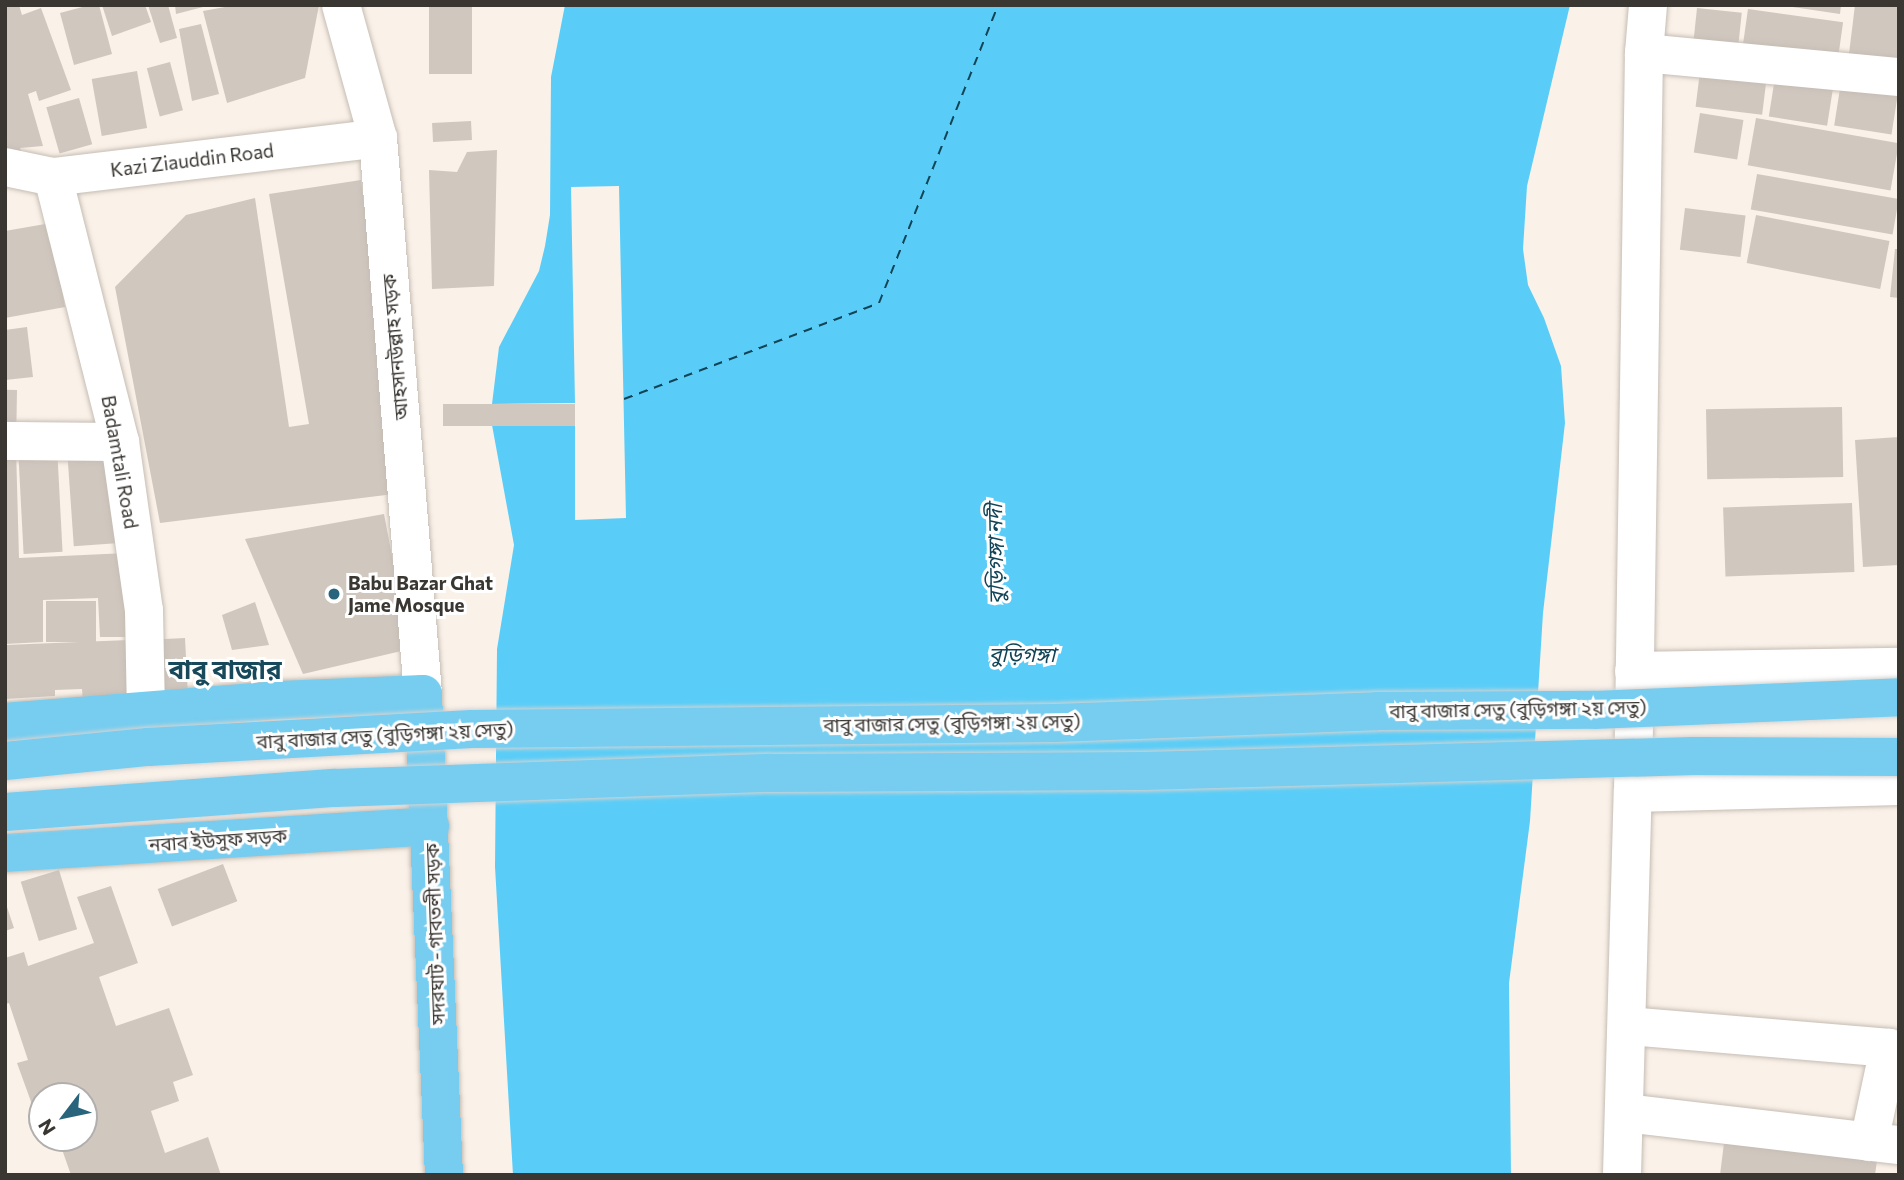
<!DOCTYPE html>
<html>
<head>
<meta charset="utf-8">
<style>
	body { margin:0 }
	#map { position:relative; width:1904px; height:1180px; overflow:hidden; background:#faf1e8; font-family:Commissioner,"Noto Sans Bengali",sans-serif }
	div>[style] { position:absolute }
	.water>* { inset:0; background:#59cdf8 }
	.pier>* { inset:0; background:#faf1e8 }
	.ferry>* { height:2px; margin-top:-1px; transform-origin:0; background:repeating-linear-gradient(90deg,#114456 0 9px,transparent 0 16px) }
	.building>* { inset:0; background:#d0c7bf; transform-origin:0 0 }
	.roads { filter:drop-shadow(0 0 2px #c5bdb4) drop-shadow(0 0 2px #c5bdb4) }
	.street>* { height:38px; margin:-19px; padding:0 19px; transform-origin:19px; border-radius:19px; background:#fff }
	.secondary>* { height:38px; margin:-19px; padding:0 19px; transform-origin:19px; border-radius:19px; background:#fff }
	.highway>* { height:38px; margin:-19px; padding:0 19px; transform-origin:19px; border-radius:19px; background:#76cdf0 }
	.bridges { filter:drop-shadow(0 0 2px #d4d3d2) drop-shadow(0 0 2px #d4d3d2) }
	.highway-bridge>* { height:38px; margin:-19px; padding:0 19px; transform-origin:19px; border-radius:19px; background:#76cdf0 }
	.dots>* { width:19px; height:19px; translate:-50% -50%; box-sizing:border-box; border:4px solid #fff; border-radius:50% }
	span { translate:-50% -50%; white-space:nowrap; text-align:center; line-height:1.15; -webkit-text-stroke:6px #fff; paint-order:stroke }
	.street-label { font-size:19px; color:#3a3733 }
	.poi-label { font-size:19px; color:#3a3733; font-weight:700 }
	.left { translate:0 -50%; text-align:left }
	.water-label { font-size:21px; color:#114456; font-style:italic }
	.district-label { font-size:26px; color:#18495b; font-weight:700 }
	.frame { position:absolute; inset:0; border:7px solid #3a3733; pointer-events:none }
	.north { position:absolute; left:28px; top:1082px; width:70px; height:70px; box-sizing:border-box; background:#fff; border:2px solid #b0afad; border-radius:50%; rotate:238deg; font-size:19px; font-weight:700; line-height:28px; text-align:center; color:#3a3733 }
	.north::after { content:''; display:block; margin:auto; width:24px; height:32px; background:#28657c; clip-path:polygon(50% 0,100% 100%,50% 72%,0 100%) }
</style>
</head>
<body>
<div id="map">
	<div class="water">
		<i style="clip-path:polygon(565px 5px,1570px 5px,1527px 186px,1523px 249px,1528px 285px,1544px 318px,1561px 366px,1565px 423px,1543px 613px,1530px 821px,1509px 983px,1511px 1175px,513px 1175px,495px 867px,497px 649px,514px 545px,492px 425px,492px 404px,499px 347px,539px 271px,545px 246px,550px 215px,551px 77px)"></i>
	</div>
	<div class="pier">
		<i style="clip-path:polygon(619px 186px,626px 518px,575px 520px,575px 425px,488px 425px,489px 404px,575px 403px,571px 187px)"></i>
	</div>
	<div class="ferry">
		<i style="left:624px;top:399px;width:272px;rotate:-20.6deg"></i>
		<i style="left:879px;top:303px;width:321px;rotate:-68.2deg"></i>
	</div>
	<div class="building">
		<i style="clip-path:polygon(5px 5px,19px 5px,22px 15px,41px 8px,71px 90px,39px 101px,36px 91px,28px 94px,43px 146px,20px 148px,28px 168px,5px 165px)"></i>
		<i style="clip-path:polygon(90px 5px,99px 5px,112px 54px,74px 65px,60px 13px)"></i>
		<i style="clip-path:polygon(102px 5px,145px 5px,151px 22px,112px 36px)"></i>
		<i style="clip-path:polygon(148px 5px,168px 5px,177px 38px,160px 43px)"></i>
		<i style="clip-path:polygon(175px 5px,207px 5px,207px 6px,176px 14px)"></i>
		<i style="clip-path:polygon(236px 5px,319px 5px,305px 78px,227px 103px,203px 11px)"></i>
		<i style="left:429px;top:5px;width:43px;height:69px"></i>
		<i style="clip-path:polygon(1779px 5px,1841px 5px,1840px 14px)"></i>
		<i style="clip-path:polygon(1855px 5px,1899px 5px,1899px 68px,1848px 62px)"></i>
		<i style="left:1697px;top:8px;width:45px;height:36px;rotate:6deg"></i>
		<i style="left:1748px;top:9px;width:96px;height:43px;rotate:8deg"></i>
		<i style="clip-path:polygon(201px 24px,219px 94px,192px 101px,179px 29px)"></i>
		<i style="left:170px;top:62px;width:50px;height:24px;rotate:75deg"></i>
		<i style="left:1701px;top:63px;width:67px;height:44px;rotate:7deg"></i>
		<i style="left:137px;top:71px;width:58px;height:46px;rotate:80deg"></i>
		<i style="left:1776px;top:71px;width:59px;height:46px;rotate:9deg"></i>
		<i style="left:1842px;top:76px;width:58px;height:50px;rotate:9deg"></i>
		<i style="left:79px;top:98px;width:48px;height:34px;rotate:74deg"></i>
		<i style="left:1700px;top:113px;width:44px;height:40px;rotate:9deg"></i>
		<i style="left:1756px;top:118px;width:145px;height:48px;rotate:10deg"></i>
		<i style="left:471px;top:121px;width:19px;height:39px;rotate:87deg"></i>
		<i style="clip-path:polygon(497px 150px,494px 286px,432px 289px,429px 170px,457px 172px,467px 152px)"></i>
		<i style="left:1757px;top:174px;width:144px;height:36px;rotate:10deg"></i>
		<i style="clip-path:polygon(361px 180px,402px 493px,160px 523px,115px 287px,186px 215px,255px 198px,289px 427px,309px 424px,269px 194px)"></i>
		<i style="left:1685px;top:208px;width:61px;height:42px;rotate:7deg"></i>
		<i style="left:1756px;top:215px;width:136px;height:49px;rotate:11deg"></i>
		<i style="clip-path:polygon(51px 223px,65px 307px,5px 318px,5px 231px)"></i>
		<i style="clip-path:polygon(1895px 249px,1899px 249px,1899px 298px,1890px 297px)"></i>
		<i style="clip-path:polygon(27px 327px,33px 377px,5px 380px,5px 330px)"></i>
		<i style="left:17px;top:390px;width:46px;height:12px;rotate:91deg"></i>
		<i style="left:443px;top:404px;width:132px;height:22px"></i>
		<i style="left:1842px;top:407px;width:70px;height:136px;rotate:89deg"></i>
		<i style="clip-path:polygon(1899px 437px,1899px 565px,1863px 567px,1855px 440px)"></i>
		<i style="left:57px;top:446px;width:106px;height:39px;rotate:87deg"></i>
		<i style="left:116px;top:447px;width:96px;height:49px;rotate:86deg"></i>
		<i style="clip-path:polygon(5px 448px,16px 448px,19px 558px,127px 553px,131px 637px,100px 637px,98px 598px,43px 600px,43px 642px,5px 644px)"></i>
		<i style="left:1852px;top:503px;width:69px;height:129px;rotate:88deg"></i>
		<i style="clip-path:polygon(384px 514px,410px 649px,303px 674px,245px 539px)"></i>
		<i style="left:46px;top:601px;width:50px;height:41px"></i>
		<i style="clip-path:polygon(255px 602px,269px 645px,232px 650px,222px 615px)"></i>
		<i style="left:185px;top:638px;width:60px;height:25px;rotate:87deg"></i>
		<i style="clip-path:polygon(129px 640px,132px 693px,115px 694px,115px 700px,83px 702px,82px 689px,55px 690px,55px 696px,5px 699px,5px 645px)"></i>
		<i style="left:223px;top:864px;width:40px;height:70px;rotate:69deg"></i>
		<i style="left:59px;top:870px;width:62px;height:40px;rotate:73deg"></i>
		<i style="clip-path:polygon(111px 886px,138px 963px,99px 977px,116px 1026px,169px 1008px,193px 1075px,173px 1082px,179px 1101px,151px 1111px,165px 1153px,208px 1137px,221px 1175px,71px 1175px,58px 1138px,84px 1138px,84px 1096px,42px 1096px,42px 1132px,17px 1063px,28px 1060px,9px 1003px,5px 1004px,5px 958px,24px 952px,28px 966px,94px 943px,77px 897px)"></i>
		<i style="clip-path:polygon(5px 901px,14px 928px,5px 931px)"></i>
		<i style="clip-path:polygon(1724px 1143px,1878px 1153px,1875px 1175px,1720px 1175px)"></i>
	</div>
	<div class="roads">
		<div class="street">
			<i style="left:1644px;top:53px;width:256px;rotate:5.4deg"></i>
			<i style="left:5px;top:167px;width:49px;rotate:11.8deg"></i>
			<i style="left:53px;top:177px;width:327px;rotate:-6.8deg"></i>
			<i style="left:53px;top:177px;width:273px;rotate:75.8deg"></i>
			<i style="left:120px;top:442px;width:170px;rotate:81.9deg"></i>
			<i style="left:144px;top:610px;width:101px;rotate:88.9deg"></i>
			<i style="left:5px;top:441px;width:115px;rotate:0.5deg"></i>
			<i style="left:1634px;top:671px;width:265px;rotate:-0.9deg"></i>
			<i style="left:1633px;top:793px;width:266px;rotate:-1.5deg"></i>
			<i style="left:1628px;top:1026px;width:262px;rotate:4.8deg"></i>
			<i style="left:1889px;top:1048px;width:96px;rotate:102deg"></i>
			<i style="left:1626px;top:1113px;width:275px;rotate:6.7deg"></i>
			<i style="left:1622px;top:1175px;width:382px;rotate:-88.4deg"></i>
			<i style="left:1633px;top:793px;width:740px;rotate:-89.15deg"></i>
			<i style="left:1644px;top:53px;width:48px;rotate:-85.2deg"></i>
		</div>
		<div class="secondary">
			<i style="left:341px;top:5px;width:138px;rotate:74.5deg"></i>
			<i style="left:378px;top:138px;width:558px;rotate:85.37deg"></i>
		</div>
		<div class="highway">
			<i style="left:5px;top:722px;width:276px;rotate:-4.6deg"></i>
			<i style="left:280px;top:700px;width:143px;rotate:-2.4deg"></i>
			<i style="left:423px;top:694px;width:481px;rotate:87.5deg"></i>
			<i style="left:5px;top:853px;width:426px;rotate:-3.6deg"></i>
		</div>
	</div>
	<div class="bridges">
		<div class="highway-bridge">
			<i style="left:5px;top:761px;width:144px;rotate:-5.6deg"></i>
			<i style="left:148px;top:747px;width:324px;rotate:-3.2deg"></i>
			<i style="left:472px;top:729px;width:583px;rotate:-0.59deg"></i>
			<i style="left:1055px;top:723px;width:322px;rotate:-2.1deg"></i>
			<i style="left:1377px;top:711px;width:218px;rotate:-0.3deg"></i>
			<i style="left:1595px;top:710px;width:304px;rotate:-2.4deg"></i>
			<i style="left:5px;top:812px;width:331px;rotate:-4.2deg"></i>
			<i style="left:335px;top:788px;width:435px;rotate:-2deg"></i>
			<i style="left:770px;top:773px;width:374px;rotate:-0.3deg"></i>
			<i style="left:1144px;top:771px;width:550px;rotate:-1.56deg"></i>
			<i style="left:1694px;top:756px;width:205px;rotate:0.3deg"></i>
		</div>
	</div>
	<div class="dots">
		<i style="left:334px;top:594px;background:#28657c"></i>
	</div>
	<div class="street-label">
		<span style="left:192px;top:160px;rotate:-7deg">Kazi Ziauddin Road</span>
		<span style="left:395px;top:347px;rotate:-95deg">আহসানউল্লাহ সড়ক</span>
		<span style="left:120px;top:462px;rotate:80deg">Badamtali Road</span>
		<span style="left:1518px;top:709px;rotate:-1deg">বাবু বাজার সেতু (বুড়িগঙ্গা ২য় সেতু)</span>
		<span style="left:952px;top:723px;rotate:-1deg">বাবু বাজার সেতু (বুড়িগঙ্গা ২য় সেতু)</span>
		<span style="left:385px;top:735px;rotate:-3deg">বাবু বাজার সেতু (বুড়িগঙ্গা ২য় সেতু)</span>
		<span style="left:218px;top:840px;rotate:-4deg">নবাব ইউসুফ সড়ক</span>
		<span style="left:435px;top:934px;rotate:-92deg">সদরঘাট - গাবতলী সড়ক</span>
	</div>
	<div class="poi-label">
		<span class="left" style="left:348px;top:594px">Babu Bazar Ghat<br>Jame Mosque</span>
	</div>
	<div class="water-label">
		<span style="left:995px;top:554px;rotate:-91deg">বুড়িগঙ্গা নদী</span>
		<span style="left:1022px;top:654px">বুড়িগঙ্গা</span>
	</div>
	<div class="district-label">
		<span style="left:225px;top:669px">বাবু বাজার</span>
	</div>
	<div class="frame"></div>
	<div class="north">N</div>
</div>
</body>
</html>
